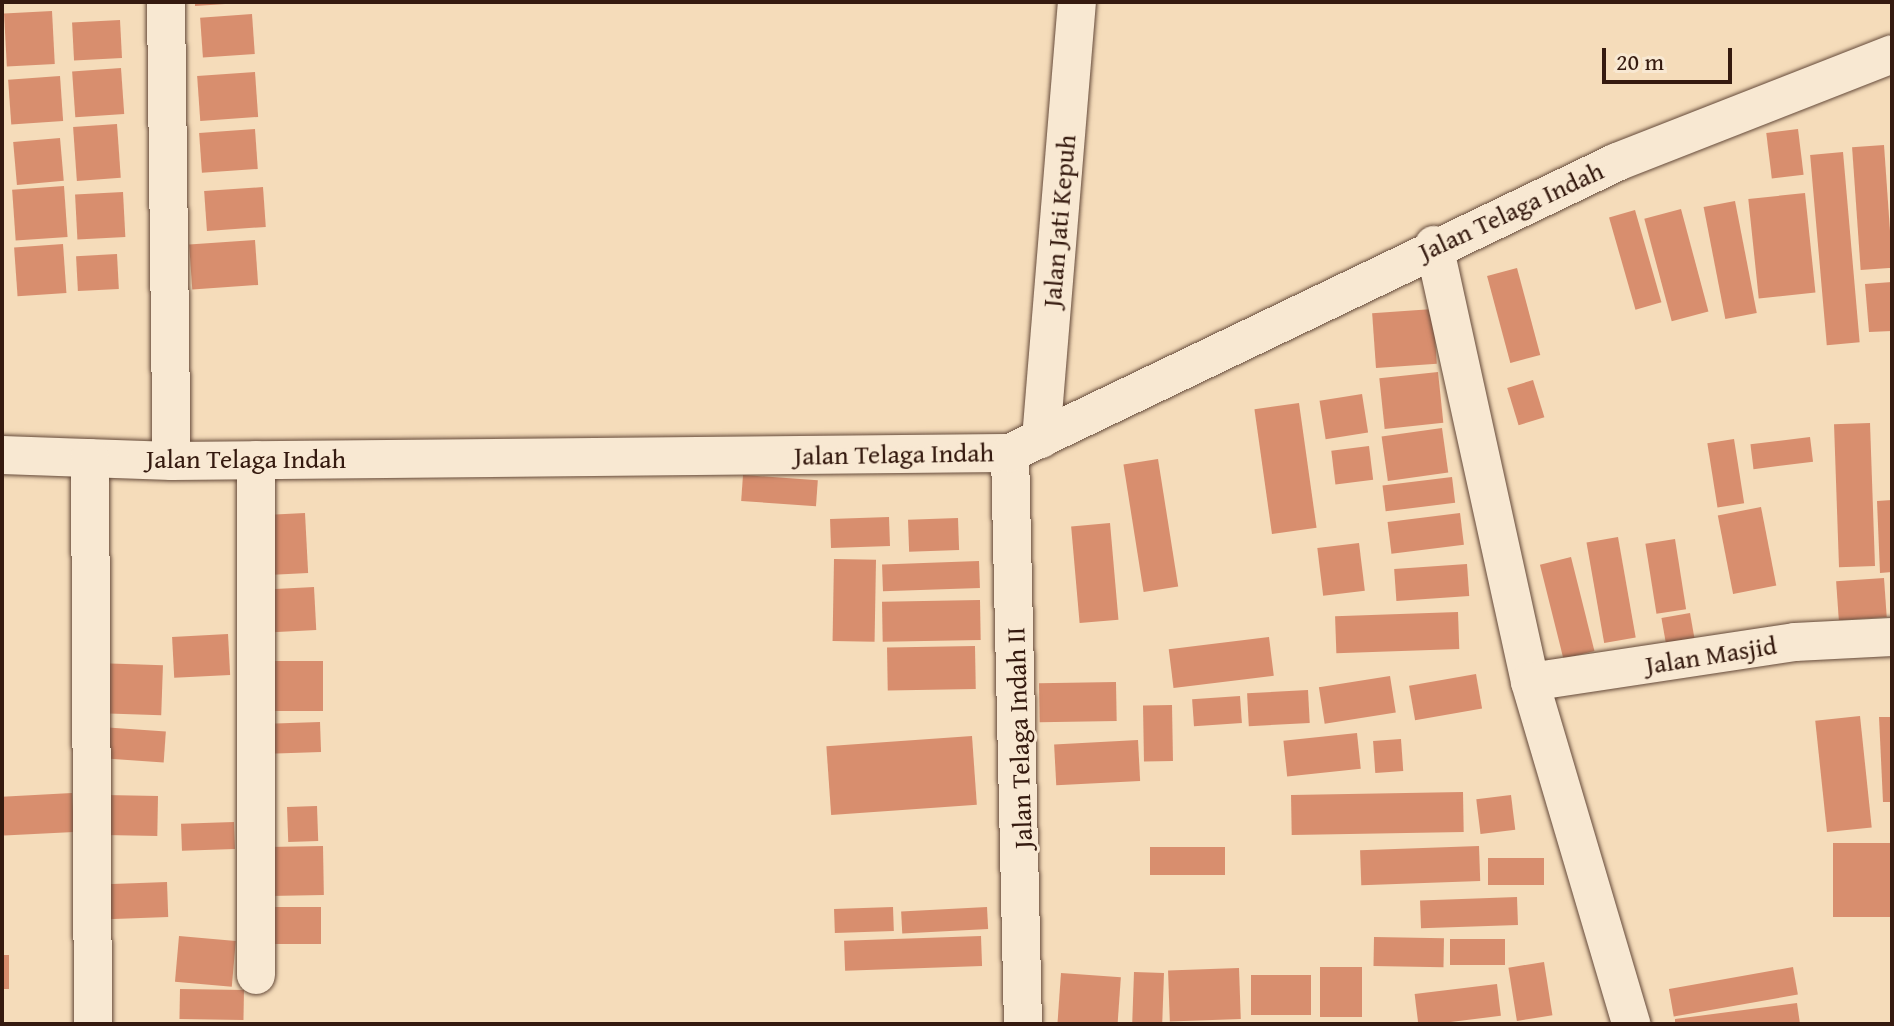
<!DOCTYPE html>
<html>
<head>
<meta charset="utf-8">
<style>
	body { margin:0 }
	#map { position:relative; width:1894px; height:1026px; overflow:hidden; background:#f5dcba; font-family:"Gentium Book Plus",serif }
	div>[style] { position:absolute }
	.building>* { inset:0; background:#d88e6e; transform-origin:0 0 }
	.roads { filter:drop-shadow(0 0 2px #654a3a) drop-shadow(0 0 2px #654a3a) }
	.street>* { height:38px; margin:-19px; padding:0 19px; transform-origin:19px; border-radius:19px; background:#f8e8d2 }
	span { translate:-50% -50%; white-space:nowrap; text-align:center; line-height:1.15; -webkit-text-stroke:6px #f8e8d2; paint-order:stroke }
	.street-label { font-size:26px; color:#351a0f }
	.frame { position:absolute; inset:0; border:4px solid #351a0f; pointer-events:none }
	.scale { position:absolute; left:1602px; top:48px; width:130px; height:36px; box-sizing:border-box; border:4px solid #351a0f; border-top:0; padding-left:10px; font-size:24px; line-height:28px; white-space:nowrap; color:#351a0f; -webkit-text-stroke:6px #f8e8d2; paint-order:stroke }
</style>
</head>
<body>
<div id="map">
	<div class="building">
		<i style="clip-path:polygon(195px 2px,225px 2px,225px 4px,195px 6px)"></i>
		<i style="left:52px;top:11px;width:53px;height:48px;rotate:87deg"></i>
		<i style="left:252px;top:14px;width:40px;height:52px;rotate:86deg"></i>
		<i style="left:120px;top:20px;width:38px;height:48px;rotate:87deg"></i>
		<i style="left:121px;top:68px;width:46px;height:49px;rotate:86deg"></i>
		<i style="left:255px;top:72px;width:45px;height:58px;rotate:86deg"></i>
		<i style="left:60px;top:76px;width:45px;height:52px;rotate:86deg"></i>
		<i style="left:117px;top:124px;width:54px;height:44px;rotate:86deg"></i>
		<i style="left:255px;top:129px;width:40px;height:56px;rotate:86deg"></i>
		<i style="left:1798px;top:129px;width:46px;height:32px;rotate:83deg"></i>
		<i style="left:60px;top:138px;width:43px;height:47px;rotate:85deg"></i>
		<i style="left:1884px;top:145px;width:123px;height:32px;rotate:86deg"></i>
		<i style="left:1843px;top:152px;width:191px;height:33px;rotate:85deg"></i>
		<i style="left:64px;top:186px;width:51px;height:52px;rotate:86deg"></i>
		<i style="left:263px;top:187px;width:40px;height:59px;rotate:86deg"></i>
		<i style="left:123px;top:192px;width:45px;height:48px;rotate:87deg"></i>
		<i style="left:1805px;top:193px;width:100px;height:57px;rotate:84deg"></i>
		<i style="left:1735px;top:201px;width:114px;height:32px;rotate:79deg"></i>
		<i style="left:1681px;top:209px;width:106px;height:38px;rotate:75deg"></i>
		<i style="left:1635px;top:210px;width:96px;height:27px;rotate:74deg"></i>
		<i style="left:255px;top:240px;width:45px;height:66px;rotate:86deg"></i>
		<i style="left:63px;top:244px;width:49px;height:49px;rotate:86deg"></i>
		<i style="left:117px;top:254px;width:35px;height:41px;rotate:87deg"></i>
		<i style="left:1517px;top:268px;width:90px;height:31px;rotate:75deg"></i>
		<i style="clip-path:polygon(1892px 282px,1892px 331px,1869px 332px,1865px 284px)"></i>
		<i style="left:1433px;top:309px;width:55px;height:61px;rotate:86deg"></i>
		<i style="left:1438px;top:372px;width:51px;height:59px;rotate:84deg"></i>
		<i style="left:1533px;top:380px;width:39px;height:27px;rotate:73deg"></i>
		<i style="left:1362px;top:394px;width:39px;height:43px;rotate:81deg"></i>
		<i style="left:1299px;top:403px;width:126px;height:45px;rotate:82deg"></i>
		<i style="left:1870px;top:423px;width:143px;height:36px;rotate:88deg"></i>
		<i style="left:1442px;top:428px;width:45px;height:61px;rotate:82deg"></i>
		<i style="left:1810px;top:437px;width:25px;height:60px;rotate:83deg"></i>
		<i style="left:1734px;top:439px;width:65px;height:27px;rotate:81deg"></i>
		<i style="left:1369px;top:446px;width:34px;height:38px;rotate:83deg"></i>
		<i style="left:1158px;top:459px;width:129px;height:35px;rotate:81deg"></i>
		<i style="left:743px;top:475px;width:75px;height:26px;rotate:4deg"></i>
		<i style="left:1452px;top:477px;width:26px;height:70px;rotate:83deg"></i>
		<i style="clip-path:polygon(1892px 500px,1892px 572px,1880px 573px,1877px 501px)"></i>
		<i style="left:1761px;top:507px;width:80px;height:44px;rotate:79deg"></i>
		<i style="left:305px;top:513px;width:60px;height:45px;rotate:87deg"></i>
		<i style="left:1460px;top:513px;width:32px;height:73px;rotate:83deg"></i>
		<i style="left:889px;top:517px;width:29px;height:59px;rotate:88deg"></i>
		<i style="left:958px;top:518px;width:32px;height:50px;rotate:88deg"></i>
		<i style="left:1110px;top:523px;width:97px;height:39px;rotate:85deg"></i>
		<i style="left:1618px;top:537px;width:102px;height:32px;rotate:80deg"></i>
		<i style="left:1675px;top:539px;width:71px;height:30px;rotate:81deg"></i>
		<i style="left:1359px;top:543px;width:48px;height:42px;rotate:83deg"></i>
		<i style="left:1571px;top:557px;width:97px;height:32px;rotate:76deg"></i>
		<i style="left:834px;top:559px;width:42px;height:82px;rotate:1deg"></i>
		<i style="left:979px;top:561px;width:27px;height:97px;rotate:88deg"></i>
		<i style="left:1467px;top:564px;width:32px;height:73px;rotate:86deg"></i>
		<i style="left:1884px;top:578px;width:39px;height:48px;rotate:86deg"></i>
		<i style="left:314px;top:587px;width:43px;height:49px;rotate:87deg"></i>
		<i style="left:980px;top:600px;width:40px;height:98px;rotate:89deg"></i>
		<i style="left:1458px;top:612px;width:37px;height:123px;rotate:88deg"></i>
		<i style="left:1690px;top:613px;width:36px;height:29px;rotate:80deg"></i>
		<i style="left:228px;top:634px;width:41px;height:56px;rotate:87deg"></i>
		<i style="left:1269px;top:637px;width:39px;height:101px;rotate:83deg"></i>
		<i style="left:975px;top:646px;width:43px;height:88px;rotate:89deg"></i>
		<i style="left:323px;top:661px;width:50px;height:54px;rotate:90deg"></i>
		<i style="left:95px;top:663px;width:68px;height:50px;rotate:2deg"></i>
		<i style="left:1476px;top:674px;width:35px;height:68px;rotate:80deg"></i>
		<i style="left:1390px;top:676px;width:37px;height:72px;rotate:81deg"></i>
		<i style="left:1116px;top:682px;width:39px;height:77px;rotate:89deg"></i>
		<i style="left:1308px;top:690px;width:33px;height:61px;rotate:87deg"></i>
		<i style="left:1240px;top:696px;width:27px;height:48px;rotate:86deg"></i>
		<i style="left:1172px;top:705px;width:56px;height:29px;rotate:89deg"></i>
		<i style="left:1860px;top:716px;width:112px;height:45px;rotate:84deg"></i>
		<i style="clip-path:polygon(1879px 717px,1892px 717px,1892px 802px,1883px 802px)"></i>
		<i style="left:320px;top:722px;width:30px;height:52px;rotate:88deg"></i>
		<i style="left:101px;top:727px;width:65px;height:31px;rotate:4deg"></i>
		<i style="left:1357px;top:733px;width:36px;height:74px;rotate:84deg"></i>
		<i style="left:972px;top:736px;width:69px;height:146px;rotate:86deg"></i>
		<i style="left:1401px;top:739px;width:32px;height:28px;rotate:86deg"></i>
		<i style="left:1138px;top:740px;width:41px;height:84px;rotate:87deg"></i>
		<i style="left:1463px;top:792px;width:40px;height:172px;rotate:89deg"></i>
		<i style="left:72px;top:793px;width:39px;height:70px;rotate:87deg"></i>
		<i style="left:105px;top:795px;width:53px;height:40px;rotate:1deg"></i>
		<i style="left:1511px;top:795px;width:35px;height:35px;rotate:83deg"></i>
		<i style="left:317px;top:806px;width:35px;height:30px;rotate:88deg"></i>
		<i style="left:234px;top:822px;width:27px;height:53px;rotate:88deg"></i>
		<i style="left:1892px;top:843px;width:74px;height:59px;rotate:90deg"></i>
		<i style="left:323px;top:846px;width:49px;height:55px;rotate:89deg"></i>
		<i style="left:1479px;top:846px;width:35px;height:119px;rotate:88deg"></i>
		<i style="left:1150px;top:847px;width:75px;height:28px"></i>
		<i style="left:1544px;top:858px;width:27px;height:56px;rotate:90deg"></i>
		<i style="left:167px;top:882px;width:35px;height:62px;rotate:88deg"></i>
		<i style="left:1517px;top:897px;width:28px;height:97px;rotate:88deg"></i>
		<i style="left:321px;top:907px;width:37px;height:49px;rotate:90deg"></i>
		<i style="left:893px;top:907px;width:24px;height:59px;rotate:88deg"></i>
		<i style="left:987px;top:907px;width:22px;height:86px;rotate:87deg"></i>
		<i style="left:179px;top:936px;width:57px;height:46px;rotate:5deg"></i>
		<i style="left:981px;top:936px;width:30px;height:137px;rotate:88deg"></i>
		<i style="left:1374px;top:937px;width:70px;height:29px;rotate:1deg"></i>
		<i style="left:1450px;top:939px;width:55px;height:26px"></i>
		<i style="left:2px;top:955px;width:7px;height:34px"></i>
		<i style="left:1544px;top:962px;width:54px;height:36px;rotate:81deg"></i>
		<i style="left:1320px;top:967px;width:42px;height:50px"></i>
		<i style="left:1793px;top:967px;width:28px;height:126px;rotate:80deg"></i>
		<i style="left:1239px;top:968px;width:51px;height:71px;rotate:88deg"></i>
		<i style="left:1134px;top:972px;width:30px;height:52px;rotate:2deg"></i>
		<i style="left:1061px;top:973px;width:60px;height:51px;rotate:4deg"></i>
		<i style="left:1251px;top:975px;width:60px;height:40px"></i>
		<i style="left:1497px;top:984px;width:32px;height:83px;rotate:83deg"></i>
		<i style="left:180px;top:989px;width:64px;height:30px;rotate:1deg"></i>
		<i style="clip-path:polygon(1797px 1003px,1800px 1024px,1675px 1024px,1675px 1019px)"></i>
	</div>
	<div class="roads">
		<div class="street">
			<i style="left:166px;top:2px;width:459px;rotate:89.3deg"></i>
			<i style="left:1434px;top:245px;width:447px;rotate:77.6deg"></i>
			<i style="left:1530px;top:682px;width:357px;rotate:73.5deg"></i>
			<i style="left:1041px;top:439px;width:438px;rotate:-85.3deg"></i>
			<i style="left:1010px;top:453px;width:571px;rotate:88.7deg"></i>
			<i style="left:2px;top:455px;width:170px;rotate:2deg"></i>
			<i style="left:172px;top:461px;width:838px;rotate:-0.55deg"></i>
			<i style="left:1010px;top:453px;width:673px;rotate:-25.61deg"></i>
			<i style="left:1617px;top:162px;width:295px;rotate:-21.4deg"></i>
			<i style="left:90px;top:458px;width:566px;rotate:89.7deg"></i>
			<i style="left:1530px;top:682px;width:268px;rotate:-8.6deg"></i>
			<i style="left:1795px;top:642px;width:97px;rotate:-3deg"></i>
			<i style="left:256px;top:975px;width:515px;rotate:-90deg"></i>
		</div>
	</div>
	<div class="street-label">
		<span style="left:1511px;top:211px;rotate:-25deg">Jalan Telaga Indah</span>
		<span style="left:1059px;top:221px;rotate:-85deg">Jalan Jati Kepuh</span>
		<span style="left:894px;top:454px;rotate:-1deg">Jalan Telaga Indah</span>
		<span style="left:246px;top:459px">Jalan Telaga Indah</span>
		<span style="left:1711px;top:655px;rotate:-9deg">Jalan Masjid</span>
		<span style="left:1019px;top:738px;rotate:-92deg">Jalan Telaga Indah II</span>
	</div>
	<div class="frame"></div>
	<div class="scale">20 m</div>
</div>
</body>
</html>
